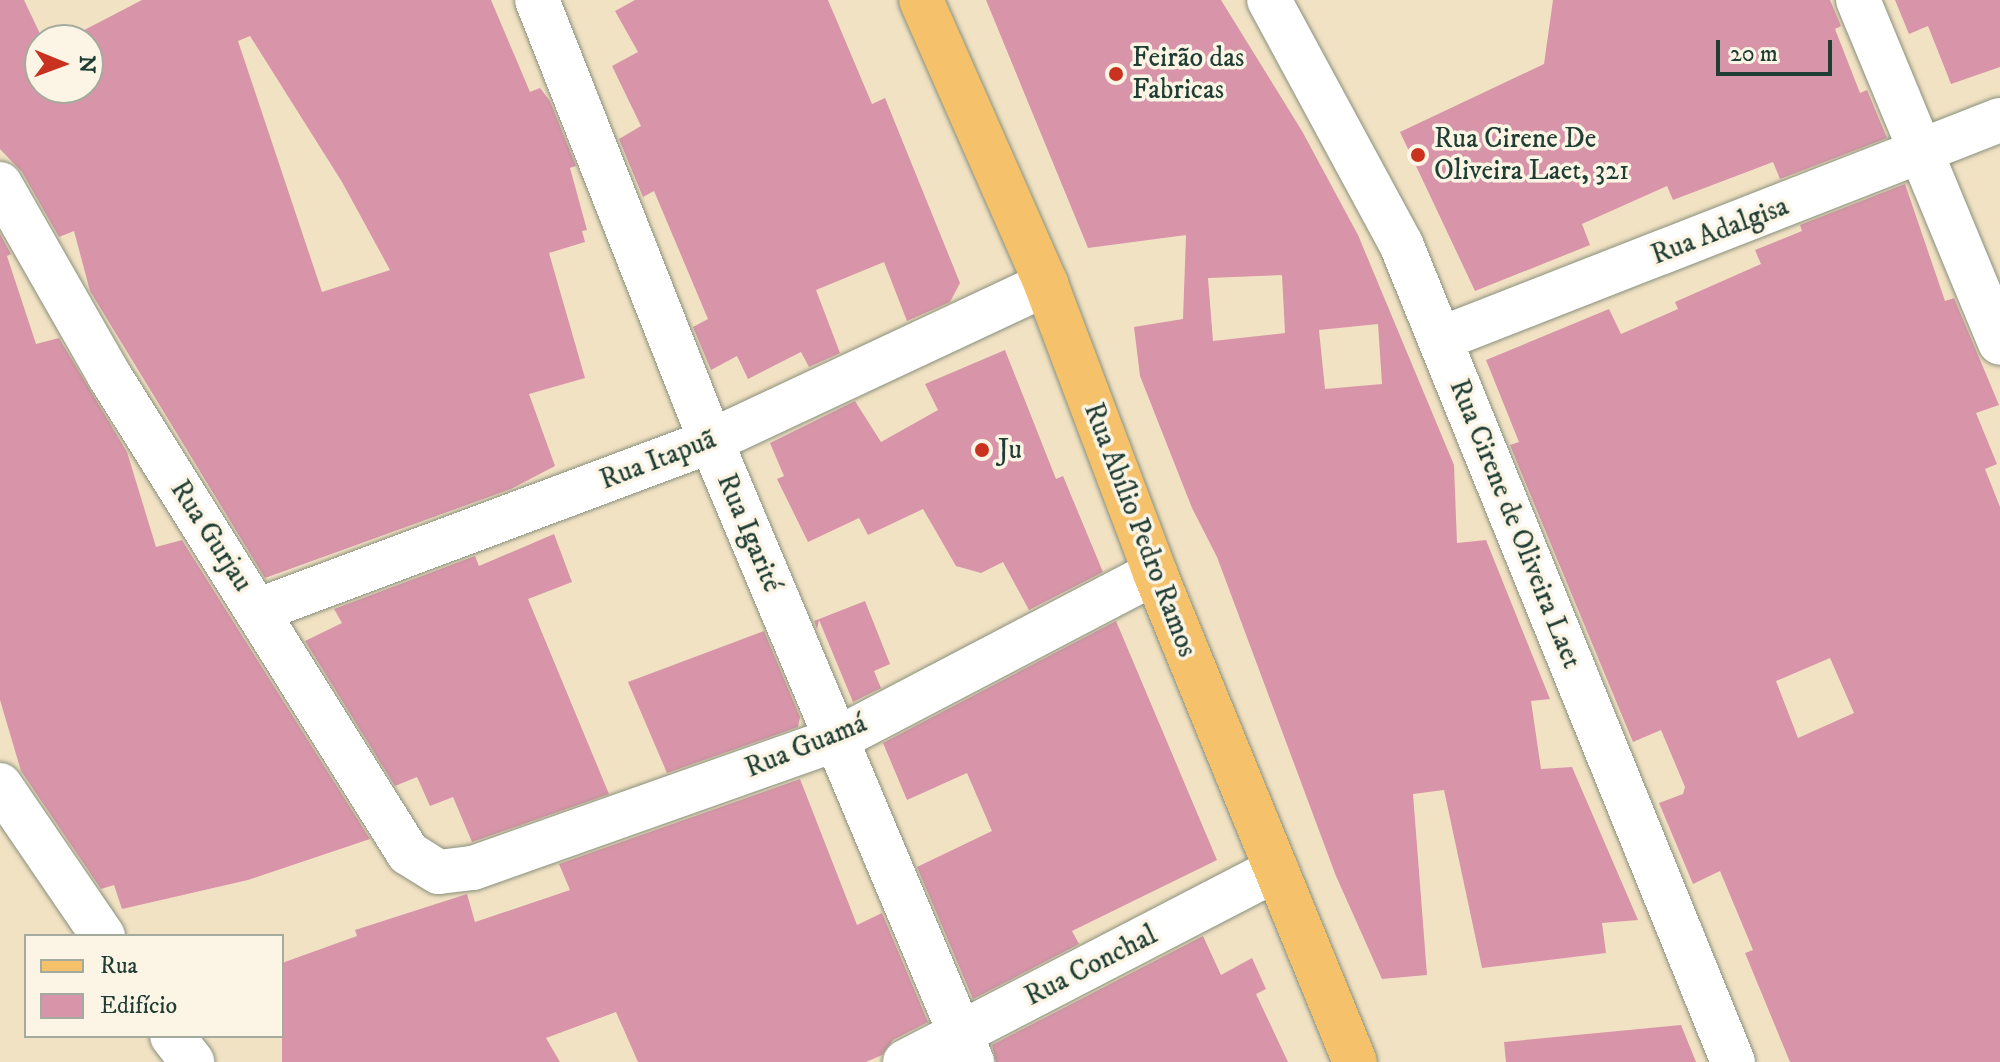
<!DOCTYPE html>
<html>
<head>
<meta charset="utf-8">
<style>
	body { margin:0 }
	#map { position:relative; width:2000px; height:1062px; overflow:hidden; background:#f2e2c4; font-family:"IM FELL DW Pica",serif }
	div>[style] { position:absolute }
	.building>* { inset:0; background:#d895a9 }
	.roads { filter:drop-shadow(0 0 2px #88907c) drop-shadow(0 0 2px #88907c) }
	.minor>* { height:44px; margin:-22px; padding:0 22px; transform-origin:22px; border-radius:22px; background:#fff }
	.major>* { height:44px; margin:-22px; padding:0 22px; transform-origin:22px; border-radius:22px; background:#f5c16b }
	.dots>* { width:22px; height:22px; translate:-50% -50%; box-sizing:border-box; border:4px solid #fcf5e5; border-radius:50% }
	span { translate:-50% -50%; white-space:nowrap; text-align:center; line-height:1.15; -webkit-text-stroke:7px #fcf5e5; paint-order:stroke }
	.poi-label { font-size:28px; color:#1f3d34 }
	.left { translate:0 -50%; text-align:left }
	.street-label { font-size:28px; color:#1f3d34 }
	.legend { position:absolute; left:24px; top:934px; width:260px; height:104px; box-sizing:border-box; background:#fcf5e5; border:2px solid #a4ab9e; margin:0; padding:10px 14px; list-style:none; font-size:24px; color:#1f3d34 }
	.legend li { display:flex; align-items:center; gap:16px; height:40px }
	.legend b { width:40px; border:2px solid #a4ab9e }
	.north { position:absolute; left:24px; top:24px; width:80px; height:80px; box-sizing:border-box; background:#fcf5e5; border:2px solid #a4ab9e; border-radius:50%; rotate:91deg; font-size:22px; font-weight:700; line-height:32px; text-align:center; color:#1f3d34 }
	.north::after { content:''; display:block; margin:auto; width:28px; height:36px; background:#c8321e; clip-path:polygon(50% 0,100% 100%,50% 72%,0 100%) }
	.scale { position:absolute; left:1716px; top:40px; width:116px; height:36px; box-sizing:border-box; border:4px solid #1f3d34; border-top:0; padding-left:10px; font-size:24px; line-height:28px; white-space:nowrap; color:#1f3d34; -webkit-text-stroke:6px #fcf5e5; paint-order:stroke }
</style>
</head>
<body>
<div id="map">
	<div class="building">
		<i style="clip-path:polygon(evenodd,0 0,24px 0,43px 40px,40px 88px,88px 88px,88px 40px,65px 40px,142px 0,491px 0,530px 92px,540px 88px,550px 101px,576px 166px,570px 168px,587px 230px,582px 231px,585px 242px,549px 253px,585px 378px,529px 394px,555px 466px,511px 489px,265px 578px,90px 291px,74px 231px,59px 237px,22px 172px,0 149px,0 0,250px 36px,342px 182px,390px 270px,322px 292px,238px 41px,250px 36px)"></i>
		<i style="clip-path:polygon(635px 0,828px 0,872px 104px,885px 98px,960px 283px,950px 302px,907px 321px,884px 262px,816px 290px,840px 353px,809px 367px,801px 352px,748px 379px,737px 356px,711px 370px,693px 327px,708px 319px,654px 191px,643px 197px,619px 139px,641px 126px,612px 66px,638px 52px,615px 11px)"></i>
		<i style="clip-path:polygon(evenodd,986px 0,1221px 0,1302px 131px,1358px 235px,1454px 465px,1457px 543px,1486px 540px,1550px 699px,1531px 701px,1541px 769px,1572px 767px,1638px 920px,1602px 923px,1606px 953px,1482px 968px,1444px 790px,1413px 794px,1427px 975px,1382px 979px,1336px 876px,1217px 557px,1192px 508px,1140px 376px,1134px 327px,1183px 319px,1186px 235px,1088px 248px,986px 0,1282px 275px,1285px 333px,1213px 341px,1208px 278px,1282px 275px,986px 0,1378px 324px,1382px 384px,1325px 389px,1319px 330px,1378px 324px)"></i>
		<i style="clip-path:polygon(1553px 0,1830px 0,1841px 26px,1835px 29px,1860px 93px,1867px 90px,1887px 138px,1780px 179px,1773px 162px,1673px 200px,1667px 186px,1582px 224px,1590px 245px,1475px 291px,1400px 132px,1544px 64px)"></i>
		<i style="clip-path:polygon(1895px 0,2000px 0,2000px 67px,1951px 84px,1928px 26px,1909px 34px)"></i>
		<i style="clip-path:polygon(evenodd,1905px 184px,1945px 301px,1954px 298px,1999px 405px,1976px 413px,1997px 464px,1985px 469px,2000px 507px,2000px 1062px,1790px 1062px,1745px 953px,1753px 950px,1720px 871px,1693px 884px,1659px 803px,1683px 794px,1685px 787px,1661px 730px,1633px 742px,1521px 472px,1510px 445px,1519px 442px,1486px 360px,1609px 309px,1621px 334px,1678px 309px,1675px 302px,1761px 264px,1755px 250px,1802px 231px,1800px 225px,1905px 184px,1830px 658px,1854px 713px,1798px 738px,1776px 681px,1830px 658px)"></i>
		<i style="clip-path:polygon(0 234px,11px 254px,7px 256px,36px 344px,59px 338px,127px 452px,156px 547px,182px 540px,370px 839px,248px 880px,122px 909px,114px 885px,101px 889px,21px 771px,0 700px)"></i>
		<i style="clip-path:polygon(1005px 350px,1056px 479px,1063px 476px,1103px 572px,1029px 610px,1003px 562px,981px 573px,956px 566px,923px 509px,868px 535px,859px 518px,808px 542px,777px 479px,784px 476px,770px 443px,855px 401px,881px 442px,938px 410px,925px 384px)"></i>
		<i style="clip-path:polygon(554px 534px,572px 582px,528px 599px,609px 794px,472px 842px,453px 797px,430px 806px,417px 777px,395px 786px,305px 641px,342px 623px,334px 609px,475px 556px,479px 566px)"></i>
		<i style="clip-path:polygon(865px 601px,890px 664px,874px 671px,881px 688px,853px 702px,819px 620px,817px 629px,814px 621px)"></i>
		<i style="clip-path:polygon(1116px 621px,1217px 860px,1072px 931px,1079px 944px,973px 999px,917px 867px,992px 831px,967px 773px,907px 800px,883px 743px)"></i>
		<i style="clip-path:polygon(764px 631px,800px 717px,798px 727px,667px 773px,628px 682px)"></i>
		<i style="clip-path:polygon(800px 779px,857px 925px,882px 913px,928px 1022px,893px 1040px,882px 1055px,866px 1062px,638px 1062px,616px 1012px,546px 1038px,560px 1062px,282px 1062px,282px 963px,357px 936px,355px 930px,467px 894px,475px 922px,570px 890px,559px 864px)"></i>
		<i style="clip-path:polygon(1203px 936px,1221px 975px,1252px 958px,1266px 989px,1256px 994px,1288px 1062px,996px 1062px,992px 1045px)"></i>
		<i style="clip-path:polygon(1681px 1025px,1696px 1062px,1506px 1062px,1504px 1042px)"></i>
	</div>
	<div class="roads">
		<div class="minor">
			<i style="left:537px;top:0;width:474px;rotate:68.5deg"></i>
			<i style="left:711px;top:441px;width:674px;rotate:67.2deg"></i>
			<i style="left:1269px;top:0;width:277px;rotate:61.6deg"></i>
			<i style="left:1401px;top:244px;width:883px;rotate:67.91deg"></i>
			<i style="left:1858px;top:0;width:371px;rotate:67.5deg"></i>
			<i style="left:0;top:184px;width:220px;rotate:60.3deg"></i>
			<i style="left:109px;top:375px;width:564px;rotate:57.97deg"></i>
			<i style="left:408px;top:853px;width:36px;rotate:32deg"></i>
			<i style="left:439px;top:872px;width:34px;rotate:-7deg"></i>
			<i style="left:473px;top:868px;width:384px;rotate:-19.5deg"></i>
			<i style="left:835px;top:740px;width:361px;rotate:-27.6deg"></i>
			<i style="left:1440px;top:339px;width:601px;rotate:-21.36deg"></i>
			<i style="left:259px;top:610px;width:483px;rotate:-20.5deg"></i>
			<i style="left:711px;top:441px;width:370px;rotate:-25.1deg"></i>
			<i style="left:0;top:785px;width:183px;rotate:55.7deg"></i>
			<i style="left:172px;top:1036px;width:33px;rotate:52deg"></i>
			<i style="left:905px;top:1062px;width:418px;rotate:-27.4deg"></i>
		</div>
		<div class="major">
			<i style="left:921px;top:0;width:310px;rotate:66.2deg"></i>
			<i style="left:1046px;top:284px;width:309px;rotate:69.3deg"></i>
			<i style="left:1155px;top:573px;width:528px;rotate:67.76deg"></i>
		</div>
	</div>
	<div class="dots">
		<i style="left:1116px;top:74px;background:#c8321e"></i>
		<i style="left:1418px;top:155px;background:#c8321e"></i>
		<i style="left:982px;top:450px;background:#c8321e"></i>
	</div>
	<div class="poi-label">
		<span class="left" style="left:1132px;top:74px">Feirão das<br>Fabricas</span>
		<span class="left" style="left:1434px;top:155px">Rua Cirene De<br>Oliveira Laet, 321</span>
		<span class="left" style="left:998px;top:450px">Ju</span>
	</div>
	<div class="street-label">
		<span style="left:1720px;top:231px;rotate:-21deg">Rua Adalgisa</span>
		<span style="left:658px;top:460px;rotate:-21deg">Rua Itapuã</span>
		<span style="left:1515px;top:524px;rotate:68deg">Rua Cirene de Oliveira Laet</span>
		<span style="left:1140px;top:530px;rotate:69deg">Rua Abílio Pedro Ramos</span>
		<span style="left:749px;top:533px;rotate:67deg">Rua Igarité</span>
		<span style="left:211px;top:536px;rotate:57deg">Rua Gurjau</span>
		<span style="left:806px;top:746px;rotate:-22deg">Rua Guamá</span>
		<span style="left:1091px;top:966px;rotate:-27deg">Rua Conchal</span>
	</div>
	<ul class="legend">
	<li><b style="height:10px;background:#f5c16b"></b>Rua</li>
	<li><b style="height:22px;background:#d895a9"></b>Edifício</li>
	</ul>
	<div class="north">N</div>
	<div class="scale">20 m</div>
</div>
</body>
</html>
